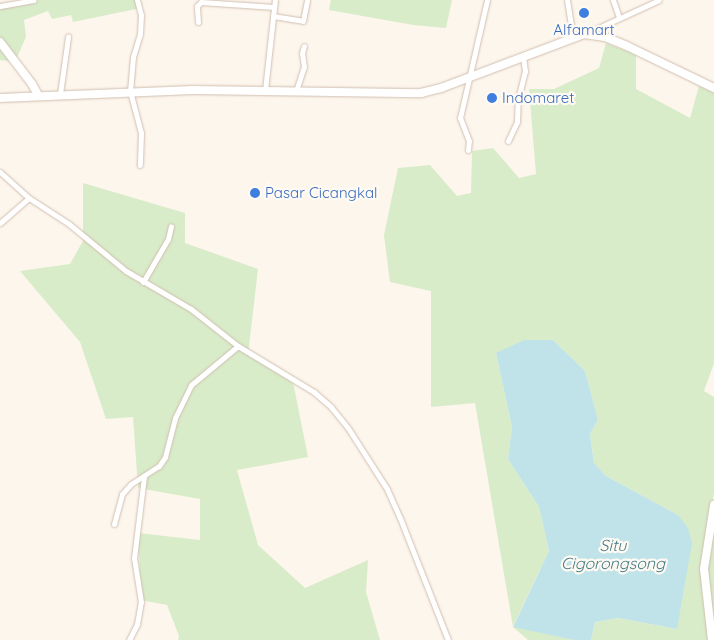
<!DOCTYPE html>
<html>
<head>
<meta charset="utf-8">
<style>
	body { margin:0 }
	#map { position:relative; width:714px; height:640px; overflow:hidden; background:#fdf6ec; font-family:Quicksand,sans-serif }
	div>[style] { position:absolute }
	.green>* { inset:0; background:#d8ecc9 }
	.water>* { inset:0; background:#bfe3e8 }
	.roads { filter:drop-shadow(0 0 1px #d1beb0) drop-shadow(0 0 1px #d1beb0) }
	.street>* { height:5px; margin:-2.5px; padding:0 2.5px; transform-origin:2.5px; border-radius:2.5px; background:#fff }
	.secondary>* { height:8px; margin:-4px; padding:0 4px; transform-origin:4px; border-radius:4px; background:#fff }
	.dots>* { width:14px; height:14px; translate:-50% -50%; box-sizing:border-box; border:2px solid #fffaf3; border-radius:50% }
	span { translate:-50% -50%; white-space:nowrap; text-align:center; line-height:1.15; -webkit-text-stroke:4.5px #fffaf3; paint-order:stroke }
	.shop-label { font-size:15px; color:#366cbe }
	.left { translate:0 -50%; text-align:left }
	.water-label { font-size:16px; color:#437c86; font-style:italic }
</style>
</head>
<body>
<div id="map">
	<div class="green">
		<i style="clip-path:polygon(39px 0,138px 0,141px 8px,73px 22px,71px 15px,52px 19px,48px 11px,24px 20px,26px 37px,15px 62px,0 60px,0 5px,22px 5px)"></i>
		<i style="clip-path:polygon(331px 0,452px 0,446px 28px,413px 25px,329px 10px)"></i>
		<i style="clip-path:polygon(606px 43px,636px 55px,636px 89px,690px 118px,699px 86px,714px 93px,714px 363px,704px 391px,714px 397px,714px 493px,711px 508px,714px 509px,714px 640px,591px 640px,595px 622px,618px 618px,677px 629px,678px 515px,606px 476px,594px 463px,590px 434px,598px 420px,585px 371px,553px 340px,496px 353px,512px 427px,508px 459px,539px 507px,549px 551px,513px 626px,574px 640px,528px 640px,513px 627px,475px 403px,431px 407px,431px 291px,390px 282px,384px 235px,398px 168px,430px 165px,457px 196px,471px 193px,472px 151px,493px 148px,519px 178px,536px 174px,529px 89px,554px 89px,599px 68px)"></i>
		<i style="clip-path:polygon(83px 183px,185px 213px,185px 243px,258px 269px,248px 355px,293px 382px,308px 457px,237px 470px,258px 545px,305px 588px,368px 560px,366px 592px,380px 640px,178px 640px,179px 636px,167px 605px,141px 600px,138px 533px,200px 540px,200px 499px,138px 488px,133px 417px,106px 419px,80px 342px,20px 271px,70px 264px,83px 241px)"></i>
	</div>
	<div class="water">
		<i style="clip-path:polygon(524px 340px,553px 340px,585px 371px,598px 420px,590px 434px,594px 463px,606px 476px,678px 515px,688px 528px,692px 543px,677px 629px,618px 618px,595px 622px,591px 640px,574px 640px,513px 627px,549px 551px,539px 507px,508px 459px,512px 427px,496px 353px)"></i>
	</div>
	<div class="roads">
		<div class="street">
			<i style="left:137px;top:0;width:16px;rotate:75deg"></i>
			<i style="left:141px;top:15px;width:19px;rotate:93deg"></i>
			<i style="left:140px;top:34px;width:24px;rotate:107deg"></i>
			<i style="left:133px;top:57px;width:34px;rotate:95deg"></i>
			<i style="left:130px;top:91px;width:43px;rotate:75.3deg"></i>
			<i style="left:141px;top:133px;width:32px;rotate:92deg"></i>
			<i style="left:613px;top:0;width:18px;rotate:71deg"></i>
			<i style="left:0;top:6px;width:34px;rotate:-10deg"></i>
			<i style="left:273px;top:16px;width:30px;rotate:9deg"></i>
			<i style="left:303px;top:21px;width:21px;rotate:-79deg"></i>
			<i style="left:198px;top:22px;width:16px;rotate:-94deg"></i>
			<i style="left:197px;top:6px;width:6px;rotate:-45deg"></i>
			<i style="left:201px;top:2px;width:73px;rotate:3.9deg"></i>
			<i style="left:585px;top:34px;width:81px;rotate:-24.7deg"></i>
			<i style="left:565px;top:40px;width:16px;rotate:-68deg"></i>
			<i style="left:571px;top:25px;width:25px;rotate:-99deg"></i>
			<i style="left:265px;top:90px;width:91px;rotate:-83.7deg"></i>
			<i style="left:296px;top:91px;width:25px;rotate:-72deg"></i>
			<i style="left:304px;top:67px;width:14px;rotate:-98deg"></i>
			<i style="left:302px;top:53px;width:7px;rotate:-74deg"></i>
			<i style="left:60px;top:94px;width:58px;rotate:-82deg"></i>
			<i style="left:508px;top:141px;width:21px;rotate:-65deg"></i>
			<i style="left:517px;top:122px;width:23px;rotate:-88deg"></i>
			<i style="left:518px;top:99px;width:29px;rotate:-76deg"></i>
			<i style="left:525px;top:71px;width:14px;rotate:-98deg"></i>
			<i style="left:468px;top:150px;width:9px;rotate:-84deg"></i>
			<i style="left:469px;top:141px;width:25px;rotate:-111deg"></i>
			<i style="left:460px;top:118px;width:121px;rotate:-77.1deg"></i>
			<i style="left:0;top:172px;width:39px;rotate:42deg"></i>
			<i style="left:29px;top:198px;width:48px;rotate:33deg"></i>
			<i style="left:69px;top:224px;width:74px;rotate:39.5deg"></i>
			<i style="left:126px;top:271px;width:75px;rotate:30.3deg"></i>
			<i style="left:191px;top:309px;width:60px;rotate:38.2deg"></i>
			<i style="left:238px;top:346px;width:89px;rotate:31.2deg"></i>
			<i style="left:314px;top:392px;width:23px;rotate:41deg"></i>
			<i style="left:331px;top:407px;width:27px;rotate:51deg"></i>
			<i style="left:348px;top:428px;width:72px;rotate:57.4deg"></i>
			<i style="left:387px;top:489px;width:32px;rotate:66deg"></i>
			<i style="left:400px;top:518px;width:131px;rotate:68.5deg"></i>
			<i style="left:0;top:223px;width:38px;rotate:-41deg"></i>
			<i style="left:143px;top:282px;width:50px;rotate:-59.8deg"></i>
			<i style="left:168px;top:239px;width:13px;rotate:-77deg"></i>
			<i style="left:114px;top:524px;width:31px;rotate:-75deg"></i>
			<i style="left:122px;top:494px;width:13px;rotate:-48deg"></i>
			<i style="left:131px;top:484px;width:33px;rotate:-33deg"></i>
			<i style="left:159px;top:466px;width:11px;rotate:-56deg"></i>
			<i style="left:165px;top:457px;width:40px;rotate:-75.6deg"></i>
			<i style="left:175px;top:418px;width:37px;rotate:-64deg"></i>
			<i style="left:191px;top:385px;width:61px;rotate:-39.7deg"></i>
			<i style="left:129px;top:640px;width:18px;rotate:-63deg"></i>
			<i style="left:137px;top:624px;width:22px;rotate:-80deg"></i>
			<i style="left:141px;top:602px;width:45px;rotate:-99deg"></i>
			<i style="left:134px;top:558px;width:83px;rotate:-83deg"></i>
		</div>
		<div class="secondary">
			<i style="left:0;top:42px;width:53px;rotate:52.7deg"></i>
			<i style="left:32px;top:84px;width:13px;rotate:61deg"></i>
			<i style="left:0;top:98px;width:193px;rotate:-2.4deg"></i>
			<i style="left:193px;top:90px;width:228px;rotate:0.8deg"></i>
			<i style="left:421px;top:93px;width:21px;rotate:-14deg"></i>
			<i style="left:441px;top:88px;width:153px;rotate:-20.7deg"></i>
			<i style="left:584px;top:34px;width:21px;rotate:8deg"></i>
			<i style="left:605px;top:37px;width:24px;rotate:22deg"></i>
			<i style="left:627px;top:46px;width:97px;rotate:25.8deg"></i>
			<i style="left:712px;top:640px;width:71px;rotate:-96.4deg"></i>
			<i style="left:704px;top:569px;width:65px;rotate:-81.1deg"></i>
		</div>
	</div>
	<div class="dots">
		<i style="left:584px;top:13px;background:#3f7fe0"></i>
		<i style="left:492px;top:98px;background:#3f7fe0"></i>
		<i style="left:255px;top:193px;background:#3f7fe0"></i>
	</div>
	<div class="shop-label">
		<span style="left:584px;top:30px">Alfamart</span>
		<span class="left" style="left:502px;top:98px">Indomaret</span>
		<span class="left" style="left:265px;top:193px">Pasar Cicangkal</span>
	</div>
	<div class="water-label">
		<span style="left:613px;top:554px">Situ<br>Cigorongsong</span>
	</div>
</div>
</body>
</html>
